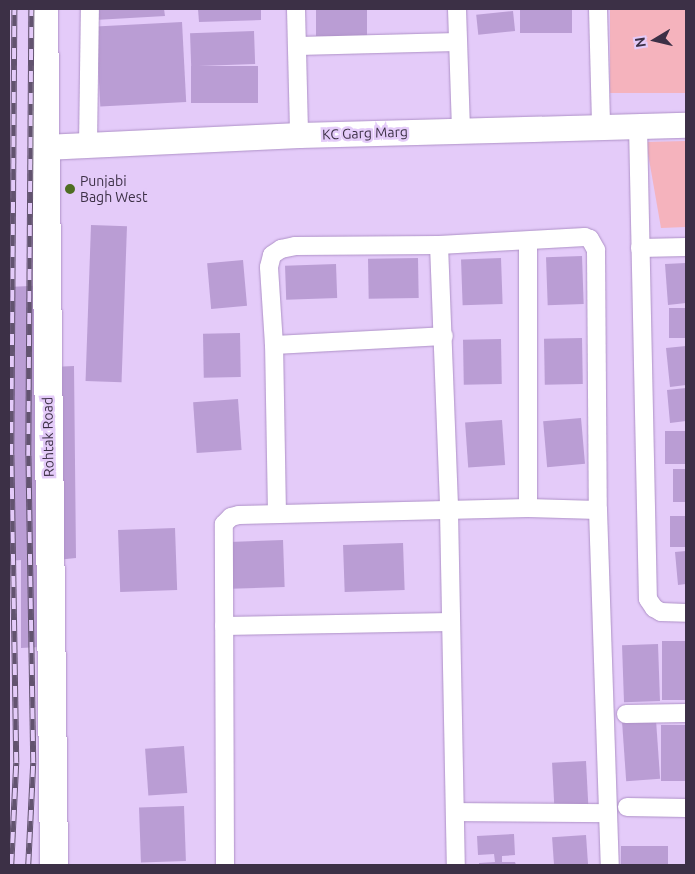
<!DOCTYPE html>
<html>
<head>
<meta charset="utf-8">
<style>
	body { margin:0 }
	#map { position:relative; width:695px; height:874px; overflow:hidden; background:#e4cbf9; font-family:Ubuntu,sans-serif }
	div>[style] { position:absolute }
	.green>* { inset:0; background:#f5b3bd; transform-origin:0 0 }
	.building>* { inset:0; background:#ba9dd4; transform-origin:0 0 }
	.roads { filter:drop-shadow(0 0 1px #ae91c7) drop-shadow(0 0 1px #ae91c7) }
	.street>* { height:18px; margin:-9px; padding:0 9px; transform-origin:9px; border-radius:9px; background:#fff }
	.secondary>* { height:25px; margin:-12.5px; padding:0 12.5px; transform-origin:12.5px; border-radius:12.5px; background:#fff }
	.primary>* { height:28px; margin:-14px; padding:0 14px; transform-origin:14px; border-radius:14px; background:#fff }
	.rail>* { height:5.5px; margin-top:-2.75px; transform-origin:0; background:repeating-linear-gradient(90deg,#e4cbf9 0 11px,#62536f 0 22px); box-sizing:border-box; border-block:1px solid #62536f }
	.dots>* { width:14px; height:14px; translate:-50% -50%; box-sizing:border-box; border:2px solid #e4cbf9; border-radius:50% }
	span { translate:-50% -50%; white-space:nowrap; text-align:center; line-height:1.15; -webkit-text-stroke:5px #e4cbf9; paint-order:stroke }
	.street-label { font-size:14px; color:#3c3046 }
	.poi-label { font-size:14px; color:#3c3046 }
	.left { translate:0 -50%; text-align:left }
	.frame { position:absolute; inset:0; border:10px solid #3c3046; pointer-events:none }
	.north { position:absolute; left:630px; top:15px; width:50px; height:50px; -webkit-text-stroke:4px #e4cbf9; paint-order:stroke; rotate:261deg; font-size:14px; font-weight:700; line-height:20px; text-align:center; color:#3c3046 }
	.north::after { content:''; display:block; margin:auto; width:18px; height:22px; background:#3c3046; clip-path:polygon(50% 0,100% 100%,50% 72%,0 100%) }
</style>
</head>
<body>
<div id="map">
	<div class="green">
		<i style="left:610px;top:9px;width:76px;height:84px"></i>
		<i style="clip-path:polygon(686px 141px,686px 227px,661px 228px,646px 142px)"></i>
	</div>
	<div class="building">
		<i style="clip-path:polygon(95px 9px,164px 9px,165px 16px,95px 20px)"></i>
		<i style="clip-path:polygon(198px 9px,261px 9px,261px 20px,199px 22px)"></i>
		<i style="left:316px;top:9px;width:51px;height:27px"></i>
		<i style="left:520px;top:9px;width:52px;height:24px"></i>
		<i style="left:513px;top:11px;width:20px;height:37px;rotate:84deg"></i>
		<i style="left:182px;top:22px;width:80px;height:86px;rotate:87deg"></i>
		<i style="left:254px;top:31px;width:33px;height:64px;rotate:88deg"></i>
		<i style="left:191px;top:66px;width:67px;height:37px"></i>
		<i style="left:91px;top:225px;width:36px;height:156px;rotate:2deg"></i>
		<i style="left:582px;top:256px;width:48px;height:36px;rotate:88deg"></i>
		<i style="left:418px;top:258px;width:40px;height:50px;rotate:89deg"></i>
		<i style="left:501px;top:258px;width:46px;height:40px;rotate:88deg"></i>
		<i style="left:243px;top:260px;width:46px;height:36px;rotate:85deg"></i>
		<i style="clip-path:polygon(686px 263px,686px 303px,668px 305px,665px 264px)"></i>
		<i style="left:336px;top:264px;width:34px;height:51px;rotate:88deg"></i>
		<i style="clip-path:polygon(49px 285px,52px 367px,74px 366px,76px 558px,56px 560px,58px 646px,21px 648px,21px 560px,9px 561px,9px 287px)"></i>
		<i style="left:686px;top:308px;width:30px;height:17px;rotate:90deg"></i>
		<i style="left:240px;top:333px;width:44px;height:37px;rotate:89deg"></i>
		<i style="left:582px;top:338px;width:46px;height:38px;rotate:89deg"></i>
		<i style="left:501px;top:339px;width:45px;height:38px;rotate:89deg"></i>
		<i style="clip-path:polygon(686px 346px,686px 385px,670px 387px,666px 348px)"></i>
		<i style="clip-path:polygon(686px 388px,686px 421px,670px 423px,667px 390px)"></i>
		<i style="left:238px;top:399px;width:51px;height:45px;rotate:86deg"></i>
		<i style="left:581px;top:418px;width:46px;height:38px;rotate:85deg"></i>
		<i style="left:502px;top:420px;width:45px;height:37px;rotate:86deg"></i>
		<i style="left:686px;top:431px;width:33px;height:21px;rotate:90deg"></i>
		<i style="left:673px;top:469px;width:13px;height:33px"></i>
		<i style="left:670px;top:516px;width:16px;height:31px"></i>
		<i style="left:175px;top:528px;width:62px;height:57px;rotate:88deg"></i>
		<i style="left:283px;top:540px;width:47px;height:54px;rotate:88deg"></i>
		<i style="left:403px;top:543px;width:47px;height:60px;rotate:88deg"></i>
		<i style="clip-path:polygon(686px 551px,686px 584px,678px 585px,675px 552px)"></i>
		<i style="left:686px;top:641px;width:59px;height:24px;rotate:90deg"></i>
		<i style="left:658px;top:644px;width:57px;height:36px;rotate:88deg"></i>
		<i style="left:656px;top:720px;width:59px;height:34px;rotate:86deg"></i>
		<i style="left:686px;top:725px;width:56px;height:25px;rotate:90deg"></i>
		<i style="left:184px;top:746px;width:47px;height:39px;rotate:86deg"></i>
		<i style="left:586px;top:761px;width:44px;height:34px;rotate:87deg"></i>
		<i style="left:184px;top:806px;width:55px;height:45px;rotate:88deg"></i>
		<i style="clip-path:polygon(514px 834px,515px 855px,502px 856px,502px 862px,515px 862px,516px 865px,479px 865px,479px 863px,495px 862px,494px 854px,478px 855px,477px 836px)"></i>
		<i style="left:586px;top:835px;width:30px;height:34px;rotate:86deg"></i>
		<i style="left:621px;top:846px;width:47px;height:19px"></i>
	</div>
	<div class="roads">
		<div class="street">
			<i style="left:296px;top:9px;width:126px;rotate:88.6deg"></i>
			<i style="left:457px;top:9px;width:122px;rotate:88.1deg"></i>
			<i style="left:598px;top:9px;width:118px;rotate:88.5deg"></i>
			<i style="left:297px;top:46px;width:161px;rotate:-1.4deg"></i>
			<i style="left:638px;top:126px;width:473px;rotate:88.8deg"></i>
			<i style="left:648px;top:599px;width:11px;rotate:56deg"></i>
			<i style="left:654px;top:608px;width:8px;rotate:30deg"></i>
			<i style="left:661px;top:612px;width:25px;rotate:2deg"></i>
			<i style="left:88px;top:145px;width:136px;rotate:-89.2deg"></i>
			<i style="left:528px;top:241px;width:267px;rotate:90deg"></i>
			<i style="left:439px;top:245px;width:266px;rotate:87.8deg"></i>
			<i style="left:449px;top:511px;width:354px;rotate:88.9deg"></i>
			<i style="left:640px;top:248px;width:46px;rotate:-1.2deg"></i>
			<i style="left:274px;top:345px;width:170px;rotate:-3deg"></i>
			<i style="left:277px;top:514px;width:169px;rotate:-91deg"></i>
			<i style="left:274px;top:345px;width:78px;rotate:-93.7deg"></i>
			<i style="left:269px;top:267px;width:12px;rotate:-76deg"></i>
			<i style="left:272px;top:255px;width:11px;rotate:-34deg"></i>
			<i style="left:281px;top:249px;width:14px;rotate:-12deg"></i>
			<i style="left:295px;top:246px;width:144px;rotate:-0.4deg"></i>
			<i style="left:439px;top:245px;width:146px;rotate:-3.1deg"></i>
			<i style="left:585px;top:237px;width:5px;rotate:22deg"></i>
			<i style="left:590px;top:239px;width:13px;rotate:61deg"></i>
			<i style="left:596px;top:250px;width:260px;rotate:89.6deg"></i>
			<i style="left:224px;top:626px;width:227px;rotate:-1deg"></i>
			<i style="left:626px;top:714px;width:60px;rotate:-1deg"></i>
			<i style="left:627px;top:807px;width:59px;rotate:1deg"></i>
			<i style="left:455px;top:812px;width:153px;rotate:0.4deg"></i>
			<i style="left:225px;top:865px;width:341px;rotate:-90.2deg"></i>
			<i style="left:224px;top:524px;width:10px;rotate:-45deg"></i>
			<i style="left:231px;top:517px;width:8px;rotate:-14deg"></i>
			<i style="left:239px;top:515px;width:289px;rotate:-1.4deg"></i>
			<i style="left:528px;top:508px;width:70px;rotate:1.6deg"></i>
			<i style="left:598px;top:510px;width:355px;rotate:88.1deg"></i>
		</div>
		<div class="secondary">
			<i style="left:44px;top:147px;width:255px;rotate:-2.7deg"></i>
			<i style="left:299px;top:135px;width:387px;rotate:-1.5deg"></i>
		</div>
		<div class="primary">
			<i style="left:44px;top:9px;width:856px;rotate:89.33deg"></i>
		</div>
	</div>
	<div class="rail">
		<i style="left:11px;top:865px;width:102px;rotate:-87.2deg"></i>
		<i style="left:16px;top:763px;width:308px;rotate:-90.9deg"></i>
		<i style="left:11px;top:455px;width:446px;rotate:-89.6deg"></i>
		<i style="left:28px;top:865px;width:102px;rotate:-87.2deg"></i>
		<i style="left:33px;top:763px;width:307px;rotate:-90.9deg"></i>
		<i style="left:28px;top:456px;width:447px;rotate:-89.6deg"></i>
	</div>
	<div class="dots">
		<i style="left:70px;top:189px;background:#4e6d22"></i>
	</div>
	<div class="street-label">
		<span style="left:365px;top:133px;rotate:-2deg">KC Garg Marg</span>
		<span style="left:48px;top:437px;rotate:-91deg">Rohtak Road</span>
	</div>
	<div class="poi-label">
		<span class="left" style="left:80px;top:189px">Punjabi<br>Bagh West</span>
	</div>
	<div class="frame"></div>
	<div class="north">N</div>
</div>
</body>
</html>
